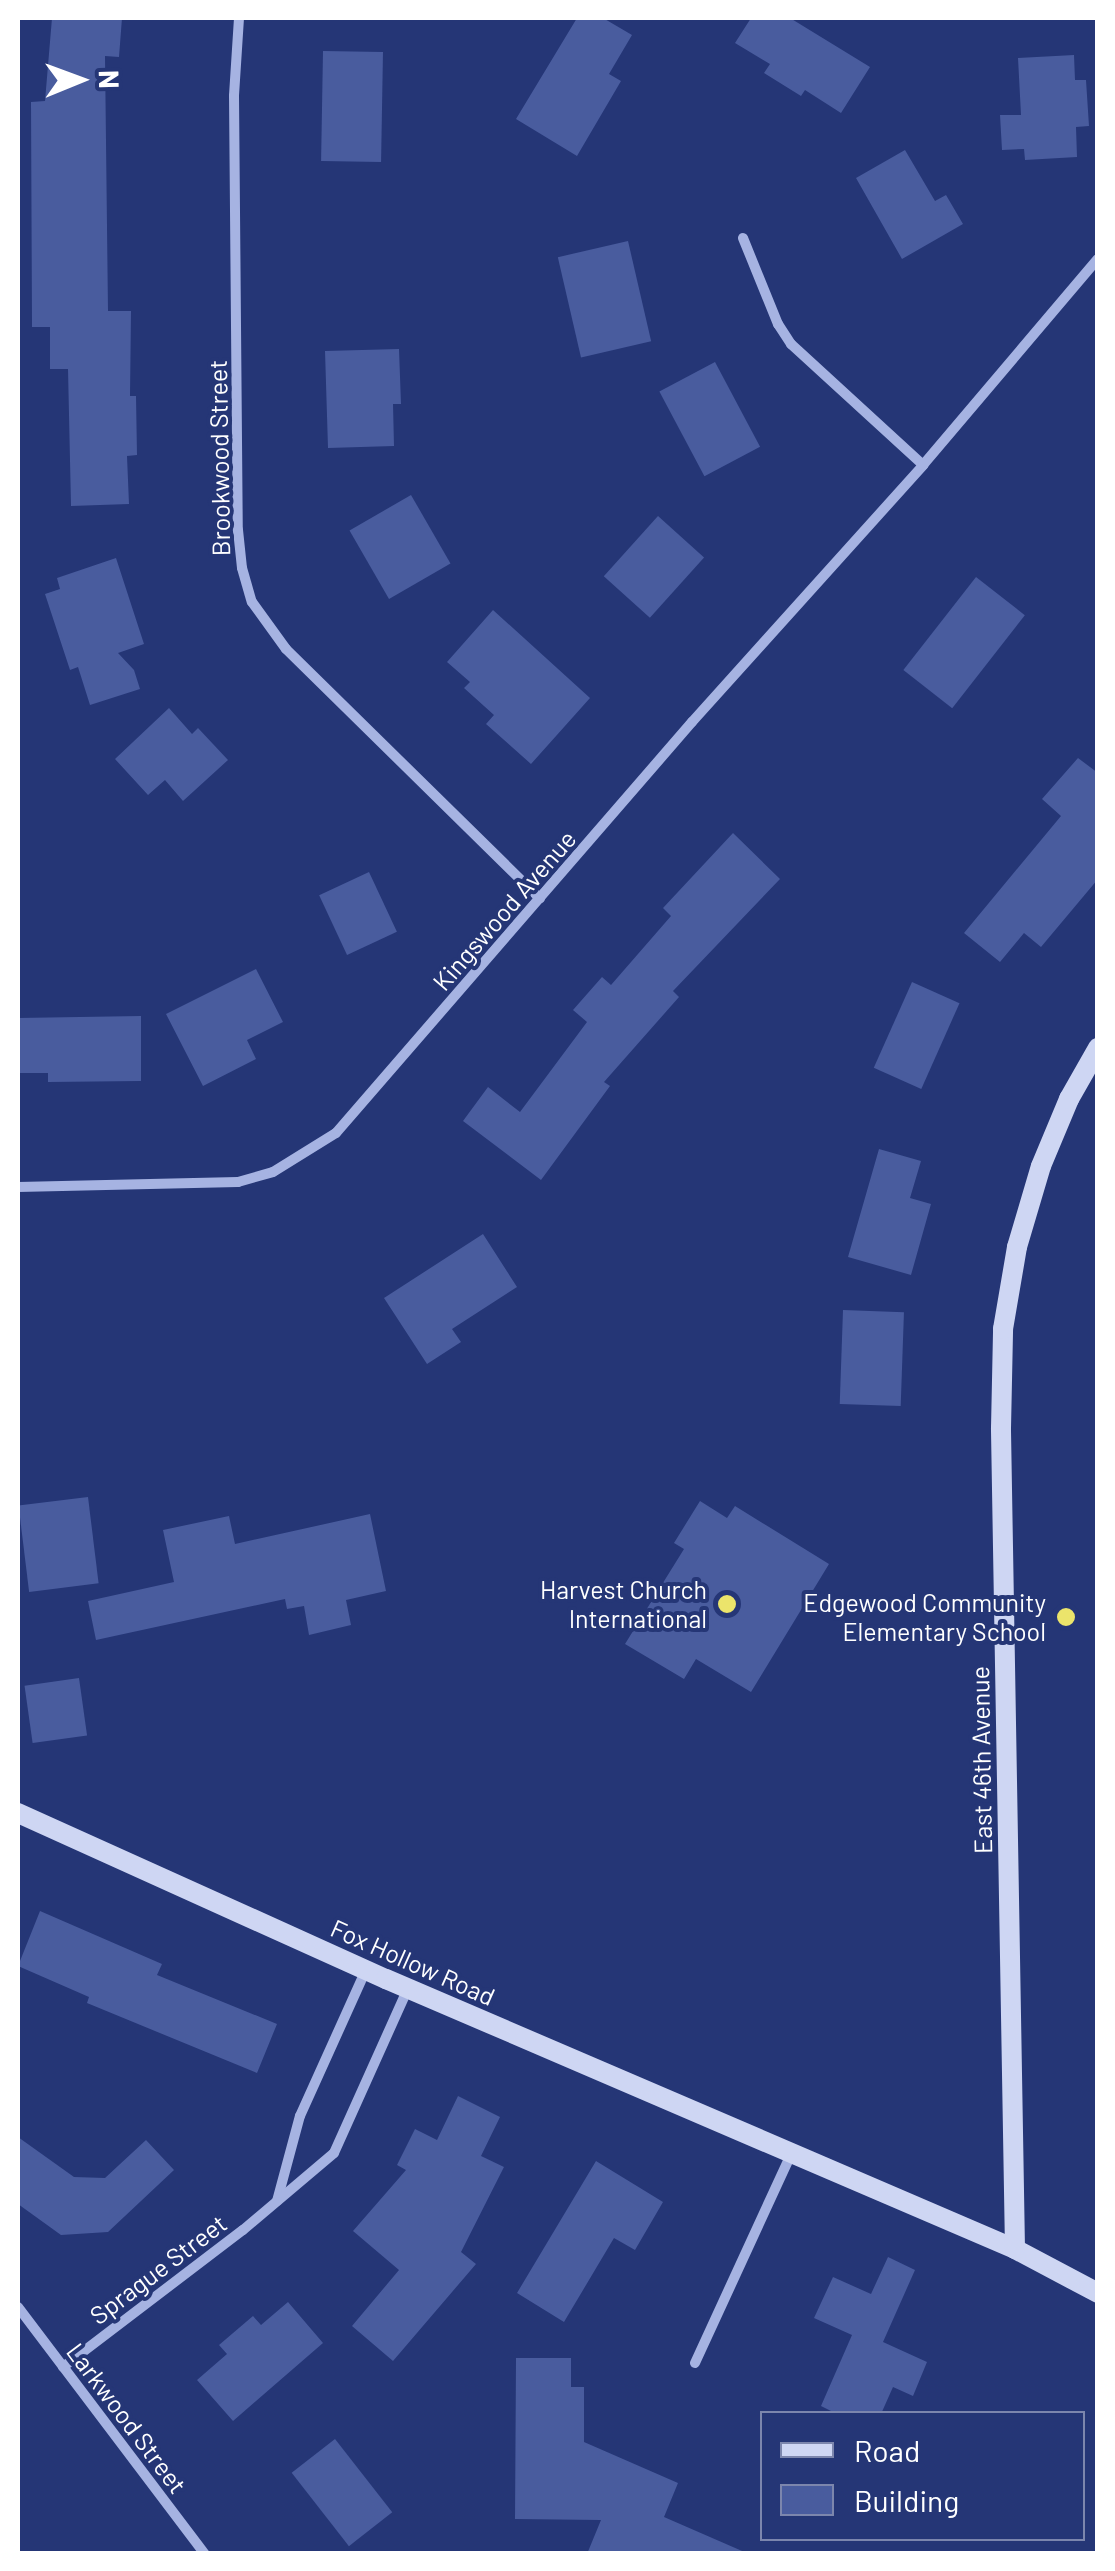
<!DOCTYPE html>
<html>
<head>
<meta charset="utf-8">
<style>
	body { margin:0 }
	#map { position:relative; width:1115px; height:2571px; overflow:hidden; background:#253676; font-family:Barlow,sans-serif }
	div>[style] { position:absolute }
	.building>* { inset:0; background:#495c9e; transform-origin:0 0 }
	.street>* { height:10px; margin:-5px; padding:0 5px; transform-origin:5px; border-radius:5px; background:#a6b3e2 }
	.secondary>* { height:20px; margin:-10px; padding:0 10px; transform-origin:10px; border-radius:10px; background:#ced6f3 }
	.dots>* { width:28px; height:28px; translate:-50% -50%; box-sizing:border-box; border:5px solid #253676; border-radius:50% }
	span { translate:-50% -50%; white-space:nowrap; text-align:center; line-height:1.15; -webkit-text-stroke:8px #253676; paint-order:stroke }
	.street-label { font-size:25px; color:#fff }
	.poi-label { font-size:25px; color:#fff }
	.right { translate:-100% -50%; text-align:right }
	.frame { position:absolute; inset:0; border:20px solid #fff; pointer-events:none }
	.legend { position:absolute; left:760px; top:2411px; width:325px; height:130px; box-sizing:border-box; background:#253676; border:2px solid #7c86ad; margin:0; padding:12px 18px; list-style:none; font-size:30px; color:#fff }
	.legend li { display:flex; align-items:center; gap:20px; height:50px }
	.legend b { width:50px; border:2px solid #7c86ad }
	.north { position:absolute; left:30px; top:30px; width:100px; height:100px; -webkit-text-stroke:8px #253676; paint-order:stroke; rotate:89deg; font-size:28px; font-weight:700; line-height:40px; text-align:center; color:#fff }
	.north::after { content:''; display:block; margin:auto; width:35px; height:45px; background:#fff; clip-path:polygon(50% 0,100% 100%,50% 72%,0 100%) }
</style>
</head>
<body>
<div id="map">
	<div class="building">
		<i style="clip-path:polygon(52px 18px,122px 18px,119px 57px,105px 56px,108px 311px,131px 311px,130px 396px,136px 396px,137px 455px,127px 456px,129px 504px,71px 506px,68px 369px,50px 369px,50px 327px,32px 327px,31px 102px,45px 101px)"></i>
		<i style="clip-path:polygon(577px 18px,603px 18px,632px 35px,609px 74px,621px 81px,577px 156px,516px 119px)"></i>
		<i style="clip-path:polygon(751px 18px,790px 18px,870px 67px,841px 113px,805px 90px,801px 96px,764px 73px,770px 64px,735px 43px)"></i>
		<i style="left:323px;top:51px;width:60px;height:110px;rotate:1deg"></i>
		<i style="clip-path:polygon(1074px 55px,1075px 80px,1086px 80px,1089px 126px,1076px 127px,1077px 157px,1025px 160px,1024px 149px,1002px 150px,1000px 115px,1021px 115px,1018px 58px)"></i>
		<i style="clip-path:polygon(905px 150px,935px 201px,946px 195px,963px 224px,902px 259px,856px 178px)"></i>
		<i style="left:628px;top:241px;width:103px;height:72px;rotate:77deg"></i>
		<i style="clip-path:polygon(399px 349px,401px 404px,393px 404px,394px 446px,328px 448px,325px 351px)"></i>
		<i style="left:715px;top:362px;width:96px;height:63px;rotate:62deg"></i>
		<i style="left:411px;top:495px;width:79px;height:71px;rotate:60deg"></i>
		<i style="left:658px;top:516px;width:62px;height:81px;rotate:42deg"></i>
		<i style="clip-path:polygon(116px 558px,144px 644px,118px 653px,134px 670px,140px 689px,90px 705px,78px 667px,70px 670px,45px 594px,60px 589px,57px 578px)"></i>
		<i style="left:976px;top:577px;width:62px;height:118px;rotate:38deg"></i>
		<i style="clip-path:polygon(493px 610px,590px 698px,531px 764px,486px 724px,494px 715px,464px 688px,470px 682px,447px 662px)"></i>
		<i style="clip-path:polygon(169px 708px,192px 734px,198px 728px,228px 760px,183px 801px,165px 780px,148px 795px,115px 759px)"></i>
		<i style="clip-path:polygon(1078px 758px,1098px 773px,1098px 879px,1041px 947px,1024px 933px,1000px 962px,964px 933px,1061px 816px,1042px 799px)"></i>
		<i style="clip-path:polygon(733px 833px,780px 879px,673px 991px,679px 997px,604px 1082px,610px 1086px,541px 1180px,463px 1121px,488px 1087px,520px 1112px,587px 1022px,573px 1010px,602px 977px,611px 985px,671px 916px,663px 908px)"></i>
		<i style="left:369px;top:872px;width:66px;height:55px;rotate:65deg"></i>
		<i style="clip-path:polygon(256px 969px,283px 1022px,247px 1040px,256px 1059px,203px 1086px,166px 1014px)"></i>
		<i style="left:912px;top:982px;width:52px;height:94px;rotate:24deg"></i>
		<i style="clip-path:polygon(141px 1016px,141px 1081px,48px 1082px,48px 1073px,18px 1073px,18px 1018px)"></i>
		<i style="clip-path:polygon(879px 1149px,921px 1161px,910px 1198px,931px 1204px,911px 1275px,848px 1257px)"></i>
		<i style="clip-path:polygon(483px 1234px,517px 1287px,452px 1329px,461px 1342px,427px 1364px,384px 1298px)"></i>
		<i style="left:843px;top:1310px;width:61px;height:94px;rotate:2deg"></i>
		<i style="left:88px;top:1497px;width:87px;height:70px;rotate:83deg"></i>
		<i style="clip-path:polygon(700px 1501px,727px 1518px,735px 1506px,829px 1564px,751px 1692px,696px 1659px,684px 1679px,625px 1644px,684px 1549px,674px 1543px)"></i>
		<i style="clip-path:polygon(370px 1514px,386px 1591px,346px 1600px,351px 1625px,309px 1635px,304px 1606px,287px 1609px,285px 1599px,96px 1640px,88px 1601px,174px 1582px,163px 1530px,229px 1516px,235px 1544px)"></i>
		<i style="left:79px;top:1678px;width:58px;height:55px;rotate:82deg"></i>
		<i style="clip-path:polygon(40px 1911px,162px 1964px,157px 1975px,277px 2024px,257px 2073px,87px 2003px,89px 1997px,18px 1966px)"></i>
		<i style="clip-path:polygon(458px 2096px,500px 2117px,481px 2156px,504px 2167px,461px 2252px,476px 2264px,393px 2361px,352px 2326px,399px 2270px,353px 2231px,406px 2170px,397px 2165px,415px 2129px,437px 2140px)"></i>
		<i style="clip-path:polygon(18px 2137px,74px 2177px,105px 2178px,146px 2140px,174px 2170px,108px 2232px,61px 2235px,18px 2204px)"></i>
		<i style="clip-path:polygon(596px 2161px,663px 2202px,635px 2250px,614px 2238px,564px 2322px,517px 2293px)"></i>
		<i style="clip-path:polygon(888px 2257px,915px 2270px,883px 2342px,927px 2362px,913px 2396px,893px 2387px,881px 2414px,837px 2414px,821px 2406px,852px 2335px,814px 2318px,833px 2277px,871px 2294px)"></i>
		<i style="clip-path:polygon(288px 2302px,323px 2343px,233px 2421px,197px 2380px,227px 2354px,219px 2345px,253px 2316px,261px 2325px)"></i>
		<i style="clip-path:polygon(516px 2358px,571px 2358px,571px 2387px,584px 2387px,584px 2442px,678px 2483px,664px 2517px,749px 2554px,587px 2554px,601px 2520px,515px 2519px)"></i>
		<i style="left:335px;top:2439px;width:93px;height:55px;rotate:52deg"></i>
	</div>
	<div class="street">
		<i style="left:239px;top:18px;width:78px;rotate:93.7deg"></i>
		<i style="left:234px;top:96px;width:434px;rotate:89.5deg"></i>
		<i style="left:238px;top:530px;width:38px;rotate:84deg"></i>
		<i style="left:242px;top:568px;width:35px;rotate:74deg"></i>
		<i style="left:252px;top:602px;width:58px;rotate:54.1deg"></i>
		<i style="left:286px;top:649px;width:356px;rotate:44.5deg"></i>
		<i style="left:743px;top:238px;width:93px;rotate:67.9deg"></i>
		<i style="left:778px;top:324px;width:24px;rotate:57deg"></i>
		<i style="left:791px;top:344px;width:179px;rotate:42.5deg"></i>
		<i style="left:18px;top:1187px;width:220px;rotate:-1.3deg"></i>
		<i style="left:238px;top:1182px;width:36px;rotate:-16deg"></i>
		<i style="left:273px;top:1172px;width:74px;rotate:-31.8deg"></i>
		<i style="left:336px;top:1133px;width:544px;rotate:-49.1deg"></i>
		<i style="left:692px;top:722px;width:346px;rotate:-48deg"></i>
		<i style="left:923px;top:465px;width:270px;rotate:-49.7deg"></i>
		<i style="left:277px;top:2201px;width:88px;rotate:-74.9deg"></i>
		<i style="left:300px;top:2116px;width:160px;rotate:-65.7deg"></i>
		<i style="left:18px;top:2307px;width:310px;rotate:52.9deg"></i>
		<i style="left:695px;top:2363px;width:230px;rotate:-65.3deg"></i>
		<i style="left:63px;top:2367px;width:226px;rotate:-37.3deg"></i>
		<i style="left:243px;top:2230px;width:119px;rotate:-40.2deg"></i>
		<i style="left:334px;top:2153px;width:181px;rotate:-65.8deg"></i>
	</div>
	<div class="secondary">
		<i style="left:18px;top:1813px;width:404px;rotate:24.3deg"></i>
		<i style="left:386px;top:1979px;width:685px;rotate:23.23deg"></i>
		<i style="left:1015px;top:2249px;width:94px;rotate:27.9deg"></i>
		<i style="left:1015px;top:2249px;width:821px;rotate:-90.98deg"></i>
		<i style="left:1001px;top:1428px;width:99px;rotate:-88.8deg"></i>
		<i style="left:1003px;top:1329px;width:83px;rotate:-80.3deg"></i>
		<i style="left:1017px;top:1247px;width:84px;rotate:-73.5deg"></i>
		<i style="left:1041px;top:1166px;width:73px;rotate:-67.3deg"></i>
		<i style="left:1069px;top:1099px;width:59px;rotate:-60.4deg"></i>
	</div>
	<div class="dots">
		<i style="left:727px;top:1604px;background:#ebe46b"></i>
		<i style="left:1066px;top:1617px;background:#ebe46b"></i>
	</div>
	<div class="street-label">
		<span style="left:219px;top:458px;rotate:-91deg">Brookwood Street</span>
		<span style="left:504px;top:910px;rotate:-49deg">Kingswood Avenue</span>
		<span style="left:981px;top:1760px;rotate:-91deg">East 46th Avenue</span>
		<span style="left:413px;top:1962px;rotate:24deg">Fox Hollow Road</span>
		<span style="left:158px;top:2269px;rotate:-37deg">Sprague Street</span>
		<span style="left:127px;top:2418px;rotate:53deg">Larkwood Street</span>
	</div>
	<div class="poi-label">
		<span class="right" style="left:707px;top:1604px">Harvest Church<br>International</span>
		<span class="right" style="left:1046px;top:1617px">Edgewood Community<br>Elementary School</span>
	</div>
	<div class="frame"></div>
	<ul class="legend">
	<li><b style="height:12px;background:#ced6f3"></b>Road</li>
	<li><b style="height:28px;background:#495c9e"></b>Building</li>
	</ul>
	<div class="north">N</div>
</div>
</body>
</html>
